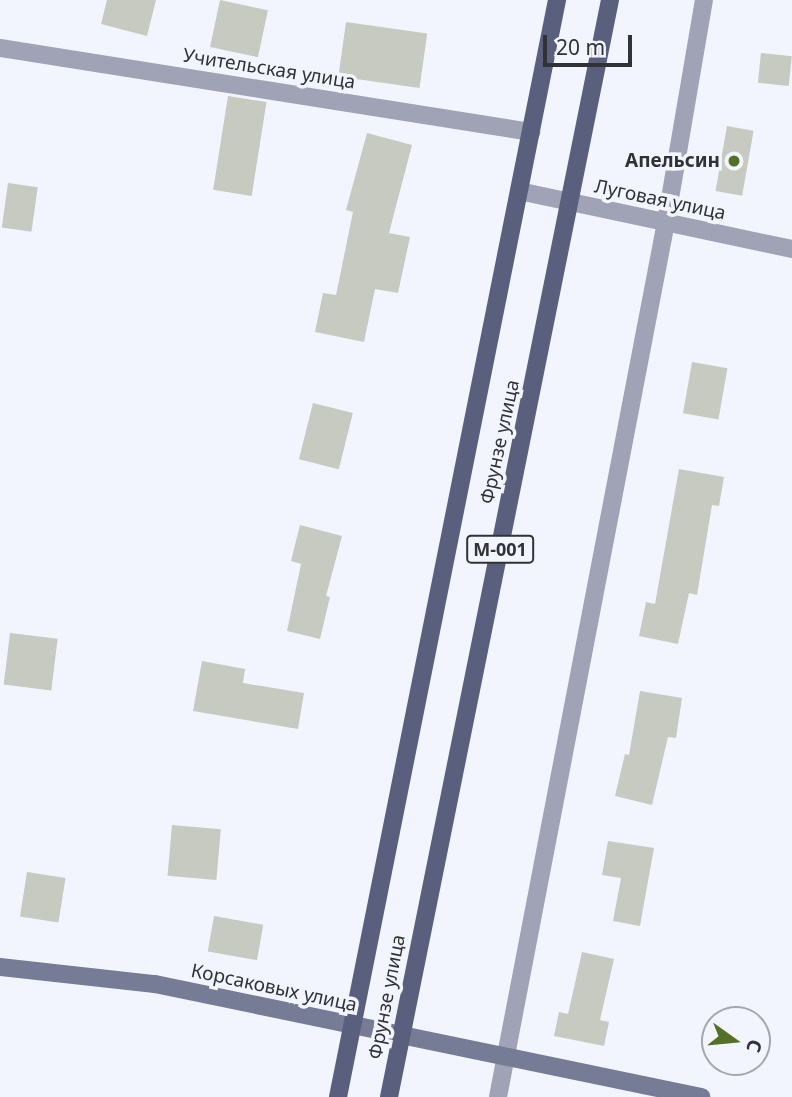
<!DOCTYPE html>
<html>
<head>
<meta charset="utf-8">
<style>
	body { margin:0 }
	#map { position:relative; width:792px; height:1097px; overflow:hidden; background:#f3f5fe; font-family:"Noto Sans",sans-serif }
	div>[style] { position:absolute }
	.building>* { inset:0; background:#c6cac1; transform-origin:0 0 }
	.street>* { height:18px; margin:-9px; padding:0 9px; transform-origin:9px; border-radius:9px; background:#9fa3b5 }
	.secondary>* { height:18px; margin:-9px; padding:0 9px; transform-origin:9px; border-radius:9px; background:#767c95 }
	.primary>* { height:18px; margin:-9px; padding:0 9px; transform-origin:9px; border-radius:9px; background:#595f7d }
	.dots>* { width:19px; height:19px; translate:-50% -50%; box-sizing:border-box; border:4px solid #f3f5fe; border-radius:50% }
	span { translate:-50% -50%; white-space:nowrap; text-align:center; line-height:1.15; -webkit-text-stroke:7px #f3f5fe; paint-order:stroke }
	.shield-label span { padding:2px 5px; background:#f3f5fe; border:2px solid; border-radius:5px; -webkit-text-stroke-width:0 }
	.shield-label { font-size:18px; color:#313235; font-weight:700 }
	.street-label { font-size:19px; color:#313235 }
	.poi-label { font-size:19px; color:#313235; font-weight:700 }
	.right { translate:-100% -50%; text-align:right }
	.north { position:absolute; left:701px; top:1006px; width:70px; height:70px; box-sizing:border-box; background:#f3f5fe; border:2px solid #a5a7ae; border-radius:50%; rotate:105deg; font-size:19px; font-weight:700; line-height:28px; text-align:center; color:#313235 }
	.north::after { content:''; display:block; margin:auto; width:24px; height:32px; background:#527126; clip-path:polygon(50% 0,100% 100%,50% 72%,0 100%) }
	.scale { position:absolute; left:543px; top:35px; width:89px; height:32px; box-sizing:border-box; border:4px solid #313235; border-top:0; padding-left:9px; font-size:21px; line-height:24px; white-space:nowrap; color:#313235; -webkit-text-stroke:5px #f3f5fe; paint-order:stroke }
</style>
</head>
<body>
<div id="map">
	<div class="building">
		<i style="clip-path:polygon(107px 0,156px 0,147px 36px,101px 24px)"></i>
		<i style="left:220px;top:0;width:49px;height:48px;rotate:12deg"></i>
		<i style="left:346px;top:22px;width:82px;height:55px;rotate:8deg"></i>
		<i style="left:761px;top:53px;width:31px;height:30px;rotate:6deg"></i>
		<i style="left:228px;top:96px;width:39px;height:95px;rotate:9deg"></i>
		<i style="left:727px;top:126px;width:27px;height:66px;rotate:10deg"></i>
		<i style="clip-path:polygon(367px 133px,412px 145px,389px 233px,410px 237px,398px 293px,375px 289px,364px 342px,315px 332px,323px 293px,336px 295px,353px 212px,346px 210px)"></i>
		<i style="left:8px;top:183px;width:30px;height:45px;rotate:8deg"></i>
		<i style="left:692px;top:362px;width:36px;height:52px;rotate:10deg"></i>
		<i style="left:313px;top:403px;width:41px;height:58px;rotate:14deg"></i>
		<i style="clip-path:polygon(679px 469px,724px 477px,719px 506px,712px 505px,697px 595px,689px 593px,678px 644px,639px 636px,646px 602px,655px 604px)"></i>
		<i style="clip-path:polygon(300px 525px,342px 536px,326px 596px,330px 597px,320px 639px,287px 631px,301px 564px,291px 561px)"></i>
		<i style="left:10px;top:633px;width:48px;height:52px;rotate:7deg"></i>
		<i style="clip-path:polygon(202px 661px,245px 669px,243px 683px,304px 693px,298px 729px,193px 711px)"></i>
		<i style="clip-path:polygon(640px 691px,682px 698px,676px 738px,668px 737px,652px 805px,615px 796px,625px 754px,629px 755px)"></i>
		<i style="left:172px;top:825px;width:49px;height:51px;rotate:5deg"></i>
		<i style="clip-path:polygon(608px 841px,654px 848px,640px 926px,613px 921px,621px 878px,602px 875px)"></i>
		<i style="left:27px;top:872px;width:39px;height:45px;rotate:9deg"></i>
		<i style="left:214px;top:916px;width:50px;height:36px;rotate:10deg"></i>
		<i style="clip-path:polygon(582px 952px,614px 959px,600px 1020px,609px 1022px,604px 1046px,554px 1036px,559px 1012px,568px 1014px)"></i>
	</div>
	<div class="street">
		<i style="left:0;top:48px;width:538px;rotate:8.99deg"></i>
		<i style="left:519px;top:191px;width:279px;rotate:12deg"></i>
		<i style="left:498px;top:1097px;width:891px;rotate:-79.13deg"></i>
		<i style="left:666px;top:222px;width:225px;rotate:-80.3deg"></i>
	</div>
	<div class="secondary">
		<i style="left:0;top:967px;width:156px;rotate:6.3deg"></i>
		<i style="left:155px;top:984px;width:558px;rotate:11.69deg"></i>
	</div>
	<div class="primary">
		<i style="left:338px;top:1097px;width:1119px;rotate:-78.71deg"></i>
		<i style="left:389px;top:1097px;width:1119px;rotate:-78.61deg"></i>
	</div>
	<div class="dots">
		<i style="left:734px;top:161px;background:#527126"></i>
	</div>
	<div class="shield-label">
		<span style="left:500px;top:549px">M-001</span>
	</div>
	<div class="street-label">
		<span style="left:269px;top:69px;rotate:9deg">Учительская улица</span>
		<span style="left:660px;top:200px;rotate:12deg">Луговая улица</span>
		<span style="left:500px;top:442px;rotate:-78deg">Фрунзе улица</span>
		<span style="left:274px;top:988px;rotate:12deg">Корсаковых улица</span>
		<span style="left:387px;top:997px;rotate:-79deg">Фрунзе улица</span>
	</div>
	<div class="poi-label">
		<span class="right" style="left:720px;top:161px">Апельсин</span>
	</div>
	<div class="north">С</div>
	<div class="scale">20 m</div>
</div>
</body>
</html>
